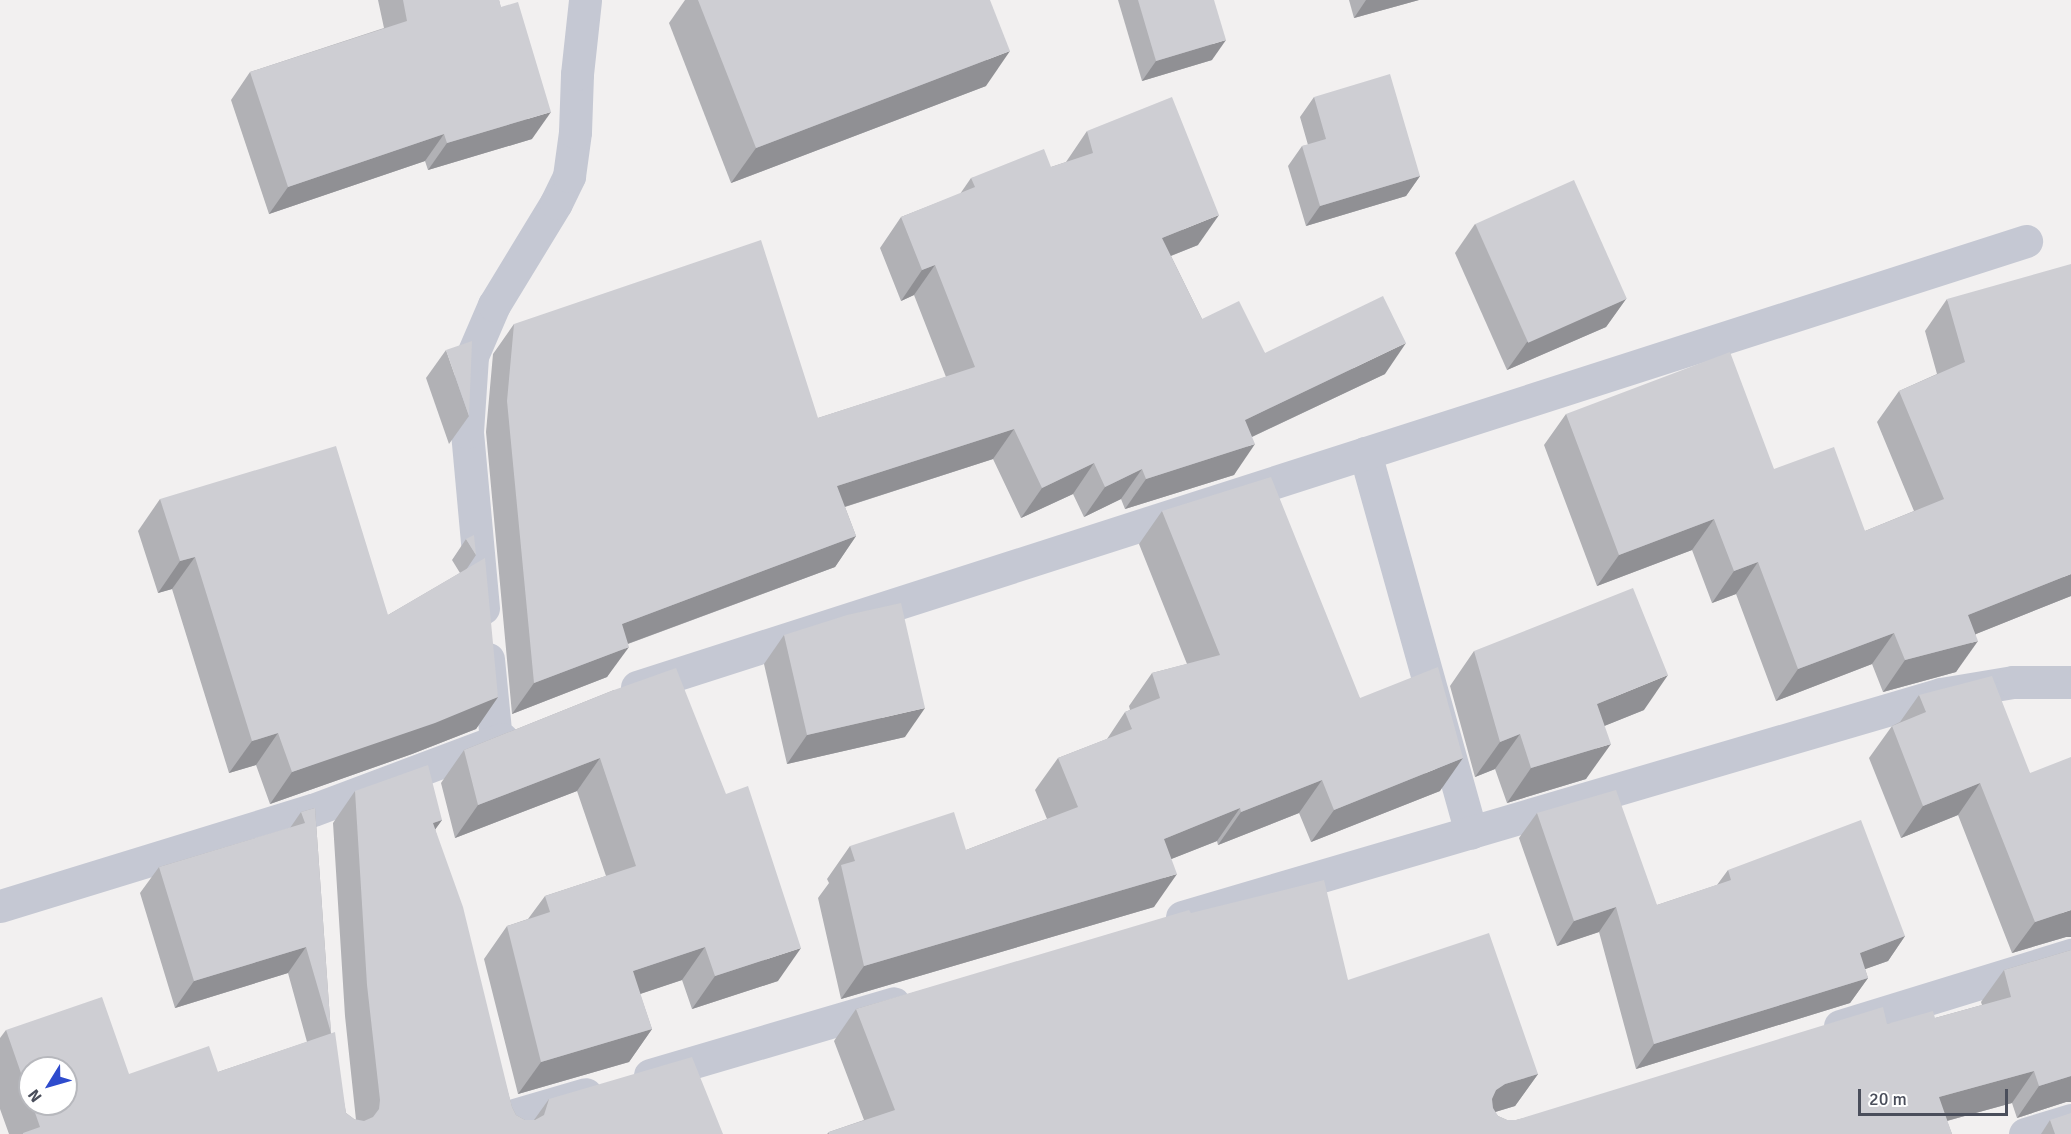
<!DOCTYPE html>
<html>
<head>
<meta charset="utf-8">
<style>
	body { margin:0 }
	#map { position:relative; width:2071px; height:1134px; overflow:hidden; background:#f2f0f0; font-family:Signika,sans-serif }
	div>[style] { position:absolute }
	.minor>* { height:33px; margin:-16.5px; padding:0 16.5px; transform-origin:16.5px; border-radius:16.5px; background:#c5c8d3 }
	.wall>* { inset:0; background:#b1b1b5 }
	.shaded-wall>* { inset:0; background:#909094 }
	.building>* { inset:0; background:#ceced3; transform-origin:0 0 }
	span { translate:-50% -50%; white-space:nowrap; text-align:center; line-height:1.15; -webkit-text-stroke:4.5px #fff; paint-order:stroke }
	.north { position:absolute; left:18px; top:1056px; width:60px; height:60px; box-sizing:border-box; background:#fff; border:2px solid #b7b8bd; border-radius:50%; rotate:233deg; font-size:16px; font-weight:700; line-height:24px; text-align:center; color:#4a4e5b }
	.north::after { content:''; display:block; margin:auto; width:21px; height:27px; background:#2e4bcd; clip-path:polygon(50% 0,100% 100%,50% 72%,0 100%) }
	.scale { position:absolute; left:1858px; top:1089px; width:150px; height:27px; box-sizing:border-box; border:3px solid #4a4e5b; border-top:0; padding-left:8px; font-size:18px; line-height:21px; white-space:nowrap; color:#4a4e5b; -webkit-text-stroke:4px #fff; paint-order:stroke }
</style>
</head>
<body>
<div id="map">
	<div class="minor">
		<i style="left:1365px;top:453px;width:394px;rotate:74.4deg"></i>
		<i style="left:483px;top:608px;width:177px;rotate:-95.2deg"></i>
		<i style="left:467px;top:432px;width:76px;rotate:-86.2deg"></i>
		<i style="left:472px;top:356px;width:56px;rotate:-66.7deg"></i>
		<i style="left:494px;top:305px;width:119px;rotate:-58.7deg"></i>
		<i style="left:556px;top:203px;width:30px;rotate:-64deg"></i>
		<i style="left:569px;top:176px;width:44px;rotate:-82.2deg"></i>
		<i style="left:575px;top:132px;width:58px;rotate:-88deg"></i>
		<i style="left:577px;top:74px;width:74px;rotate:-83.8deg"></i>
		<i style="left:488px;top:659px;width:82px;rotate:84.4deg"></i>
		<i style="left:637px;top:687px;width:1459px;rotate:-17.8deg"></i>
		<i style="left:0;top:906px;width:327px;rotate:-17.1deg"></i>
		<i style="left:313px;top:810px;width:202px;rotate:-20.6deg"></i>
		<i style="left:1182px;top:917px;width:791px;rotate:-16.37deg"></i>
		<i style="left:1941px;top:694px;width:73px;rotate:-9.5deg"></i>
		<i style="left:2013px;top:682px;width:58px"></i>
		<i style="left:1840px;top:1026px;width:242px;rotate:-17.1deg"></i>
		<i style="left:650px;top:1075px;width:254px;rotate:-16.4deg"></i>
		<i style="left:504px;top:1118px;width:85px;rotate:-16.3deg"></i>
		<i style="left:2025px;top:1134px;width:48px;rotate:-16.9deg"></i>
	</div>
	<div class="wall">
		<i style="clip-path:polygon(378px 0,499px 0,532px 139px,428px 170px,425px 161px,269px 214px,231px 100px,250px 72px,384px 28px)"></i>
		<i style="clip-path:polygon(685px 0,990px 0,986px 86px,731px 183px,669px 23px)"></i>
		<i style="clip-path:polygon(1118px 0,1214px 0,1212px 60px,1142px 81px)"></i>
		<i style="clip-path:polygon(1349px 0,1419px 0,1354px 18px)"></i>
		<i style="clip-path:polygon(1314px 97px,1420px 176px,1406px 196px,1306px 226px,1288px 166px,1302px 146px,1308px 145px,1300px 117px)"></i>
		<i style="clip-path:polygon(1087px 131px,1198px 245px,1171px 256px,1202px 319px,1265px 353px,1385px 374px,1252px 437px,1234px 475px,1125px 509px,1121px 499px,1084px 517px,1073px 494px,1021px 518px,993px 459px,845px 507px,856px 536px,835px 567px,628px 644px,607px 677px,512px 714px,486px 432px,493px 354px,514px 324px,818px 418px,946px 377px,914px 295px,901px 301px,880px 248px,901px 217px,960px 194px,971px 178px,1051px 167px,1066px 162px)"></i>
		<i style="clip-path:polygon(1475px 224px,1626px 299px,1606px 327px,1507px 370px,1455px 253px)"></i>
		<i style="clip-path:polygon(1947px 299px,2071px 596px,1976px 634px,1956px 672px,1883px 692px,1872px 664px,1776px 701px,1736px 594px,1712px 603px,1692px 550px,1597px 586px,1544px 445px,1566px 414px,1774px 469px,1865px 531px,1914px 511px,1877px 422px,1899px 391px,1937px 374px,1925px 331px)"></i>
		<i style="clip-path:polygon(446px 350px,469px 416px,449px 444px,426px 378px)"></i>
		<i style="clip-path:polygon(160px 499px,388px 615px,460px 573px,452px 560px,466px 539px,476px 555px,466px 570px,498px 697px,476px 729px,412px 754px,270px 804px,256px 765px,229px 773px,172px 589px,158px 593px,138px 531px)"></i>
		<i style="clip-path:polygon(1162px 511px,1360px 698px,1440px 791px,1311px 842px,1299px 813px,1218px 845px,1217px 841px,1171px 859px,1154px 907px,841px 999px,818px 898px,829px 883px,827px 879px,850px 846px,966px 850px,1047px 819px,1035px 790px,1058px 758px,1107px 739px,1125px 712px,1130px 710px,1129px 706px,1152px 673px,1187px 664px,1139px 544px)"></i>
		<i style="clip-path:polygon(784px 635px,905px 737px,787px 764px,764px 664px)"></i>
		<i style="clip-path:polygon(1474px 651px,1644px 710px,1604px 726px,1586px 779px,1507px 803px,1495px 769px,1475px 777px,1450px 686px)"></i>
		<i style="clip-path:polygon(614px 690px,778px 981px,692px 1009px,682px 980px,640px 994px,652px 1029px,629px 1062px,518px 1094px,484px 959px,507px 926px,528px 919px,545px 896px,606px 876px,577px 791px,455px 838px,441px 783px,464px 750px)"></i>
		<i style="clip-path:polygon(1919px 695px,2030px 773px,2066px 937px,2012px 953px,1958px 815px,1901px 838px,1869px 758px,1892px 726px,1900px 722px)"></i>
		<i style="clip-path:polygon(evenodd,355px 791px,442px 820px,435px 829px,512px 1107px,516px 1115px,525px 1120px,534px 1120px,549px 1099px,723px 1134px,9px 1134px,0 1109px,0 1038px,6px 1030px,129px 1074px,218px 1072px,307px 1042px,288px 973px,175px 1008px,140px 893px,159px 867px,290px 828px,301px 812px,315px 808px,331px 1033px,346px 1113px,354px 1119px,356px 1120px,345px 1016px,333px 823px,355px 791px,30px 1068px,66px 1104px,30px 1104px,30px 1068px)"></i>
		<i style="clip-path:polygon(1537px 813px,1657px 905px,1717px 885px,1728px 870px,1905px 936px,1888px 961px,1865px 969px,1868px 978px,1850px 1003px,1636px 1069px,1599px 932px,1557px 946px,1519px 838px)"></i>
		<i style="clip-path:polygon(1191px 913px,1348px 980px,1538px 1074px,1515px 1106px,1495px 1112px,1498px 1116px,1507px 1120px,1516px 1120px,1887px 1024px,1935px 1018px,1982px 1005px,1981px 1002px,2004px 970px,2071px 950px,2071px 1102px,2066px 1102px,2017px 1118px,2012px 1103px,1947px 1121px,1952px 1134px,827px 1134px,829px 1132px,864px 1120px,834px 1041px,856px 1009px)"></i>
		<i style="clip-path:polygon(2050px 1120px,2071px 1134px,2041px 1134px)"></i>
	</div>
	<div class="shaded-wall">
		<i style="clip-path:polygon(1366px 0,1419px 0,1354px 18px)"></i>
		<i style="clip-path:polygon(1226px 40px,1212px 60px,1142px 81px,1156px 61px)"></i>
		<i style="clip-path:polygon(1010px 51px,986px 86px,731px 183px,756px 148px)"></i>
		<i style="clip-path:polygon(551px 112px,532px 139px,428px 170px,447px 143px)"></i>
		<i style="clip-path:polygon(444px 134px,425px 161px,269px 214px,288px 187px)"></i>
		<i style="clip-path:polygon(1420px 176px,1406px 196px,1306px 226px,1320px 206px)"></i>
		<i style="clip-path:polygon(1219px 215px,1198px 245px,1140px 268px,1162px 238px)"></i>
		<i style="clip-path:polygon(935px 265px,914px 295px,901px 301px,922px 270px)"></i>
		<i style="clip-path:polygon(1626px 299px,1606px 327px,1507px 370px,1527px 342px)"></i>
		<i style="clip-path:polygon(1406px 343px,1385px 374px,1224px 450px,1245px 420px)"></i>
		<i style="clip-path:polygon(1014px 429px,993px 459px,816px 516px,837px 486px)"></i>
		<i style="clip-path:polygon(1255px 444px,1234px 475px,1125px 509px,1146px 479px)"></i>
		<i style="clip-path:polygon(1094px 463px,1073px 494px,1021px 518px,1042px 488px)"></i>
		<i style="clip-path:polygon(1142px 469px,1121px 499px,1084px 517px,1105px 487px)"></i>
		<i style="clip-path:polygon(1714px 519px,1692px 550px,1597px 586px,1619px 555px)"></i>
		<i style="clip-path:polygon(856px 536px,835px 567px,600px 654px,622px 624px)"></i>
		<i style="clip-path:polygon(195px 557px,172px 589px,158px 593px,180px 561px)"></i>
		<i style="clip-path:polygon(1758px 562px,1736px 594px,1712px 603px,1734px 571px)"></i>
		<i style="clip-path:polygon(2071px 574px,2071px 596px,1946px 646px,1968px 615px)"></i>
		<i style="clip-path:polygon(1894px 633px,1872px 664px,1776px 701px,1798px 669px)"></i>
		<i style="clip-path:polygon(1978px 641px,1956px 672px,1883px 692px,1905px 660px)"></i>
		<i style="clip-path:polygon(629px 647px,607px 677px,512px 714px,534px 683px)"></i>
		<i style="clip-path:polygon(1668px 675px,1644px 710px,1572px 739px,1597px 704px)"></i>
		<i style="clip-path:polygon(498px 697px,476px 729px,412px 754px,270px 804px,292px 772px)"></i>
		<i style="clip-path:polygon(925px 708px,905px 737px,787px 764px,807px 735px)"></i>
		<i style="clip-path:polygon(278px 733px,256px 765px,229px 773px,252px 741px)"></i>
		<i style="clip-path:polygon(1520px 734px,1495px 769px,1475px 777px,1500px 742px)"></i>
		<i style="clip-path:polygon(1611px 744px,1586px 779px,1507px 803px,1531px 768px)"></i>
		<i style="clip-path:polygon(600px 758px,577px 791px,455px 838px,478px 805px)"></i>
		<i style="clip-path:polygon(1463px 758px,1440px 791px,1311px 842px,1334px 810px)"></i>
		<i style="clip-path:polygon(1322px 780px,1299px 813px,1218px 845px,1241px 812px)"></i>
		<i style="clip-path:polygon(1980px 783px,1958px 815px,1901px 838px,1923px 806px)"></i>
		<i style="clip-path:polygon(1240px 808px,1217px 841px,1141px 871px,1164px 839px)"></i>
		<i style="clip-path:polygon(442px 820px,419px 852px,433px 823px)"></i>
		<i style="clip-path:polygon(1177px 874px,1154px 907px,841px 999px,864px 966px)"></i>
		<i style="clip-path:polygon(1616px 907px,1599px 932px,1557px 946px,1574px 921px)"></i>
		<i style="clip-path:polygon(2071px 910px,2071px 937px,2066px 937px,2012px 953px,2035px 922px)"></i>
		<i style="clip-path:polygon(1905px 936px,1888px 961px,1843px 977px,1860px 953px)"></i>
		<i style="clip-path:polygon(306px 947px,288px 973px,175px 1008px,194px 981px)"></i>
		<i style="clip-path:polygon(705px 947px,682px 980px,610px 1004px,633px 971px)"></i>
		<i style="clip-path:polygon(801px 948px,778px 981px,692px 1009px,715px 976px)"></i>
		<i style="clip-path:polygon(1868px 978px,1850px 1003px,1636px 1069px,1654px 1044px)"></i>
		<i style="clip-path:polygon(652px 1029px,629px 1062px,518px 1094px,541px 1062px)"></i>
		<i style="clip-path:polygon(2034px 1071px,2012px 1103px,1917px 1129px,1939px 1097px)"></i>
		<i style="clip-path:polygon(1538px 1074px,1515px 1106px,1482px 1116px,1496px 1090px,1505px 1084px)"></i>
		<i style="clip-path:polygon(2071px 1076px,2071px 1102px,2066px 1102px,2017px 1118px,2039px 1086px)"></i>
	</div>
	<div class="building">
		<i style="clip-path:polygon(403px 0,499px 0,501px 7px,518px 2px,551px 112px,447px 143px,444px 134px,288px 187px,250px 72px,407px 21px)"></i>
		<i style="clip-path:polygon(698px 0,990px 0,1010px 51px,756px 148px)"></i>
		<i style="clip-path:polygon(1138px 0,1214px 0,1226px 40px,1156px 61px)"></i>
		<i style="clip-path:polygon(1390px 74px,1420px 176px,1320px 206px,1302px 146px,1326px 139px,1314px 97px)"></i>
		<i style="clip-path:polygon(1172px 97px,1219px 215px,1162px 238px,1202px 319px,1239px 301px,1265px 353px,1383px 296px,1406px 343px,1245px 420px,1255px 444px,1146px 479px,1142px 469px,1105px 487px,1094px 463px,1042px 488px,1014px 429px,837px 486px,856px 536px,622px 624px,629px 647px,534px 683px,507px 401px,514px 324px,761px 240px,818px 418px,975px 367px,935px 265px,922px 270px,901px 217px,975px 187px,971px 178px,1044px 149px,1051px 167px,1093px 153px,1087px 131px)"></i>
		<i style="left:1574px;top:180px;width:130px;height:108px;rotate:66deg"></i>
		<i style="clip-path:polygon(2071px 264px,2071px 574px,1968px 615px,1978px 641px,1905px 660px,1894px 633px,1798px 669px,1758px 562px,1734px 571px,1714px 519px,1619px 555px,1566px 414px,1730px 352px,1774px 469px,1834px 447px,1865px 531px,1944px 499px,1899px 391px,1965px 362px,1947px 299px)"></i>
		<i style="clip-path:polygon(472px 341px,469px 416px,446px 350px)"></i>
		<i style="clip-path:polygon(336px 446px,388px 615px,485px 558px,498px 697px,435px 723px,292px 772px,278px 733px,252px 741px,195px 557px,180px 561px,160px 499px)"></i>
		<i style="clip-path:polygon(1271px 477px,1360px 698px,1438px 667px,1463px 758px,1334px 810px,1322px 780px,1241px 812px,1240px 808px,1164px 839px,1177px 874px,864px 966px,841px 865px,855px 861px,850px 846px,954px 812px,966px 850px,1078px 807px,1058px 758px,1132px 729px,1125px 712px,1160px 698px,1152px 673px,1220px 655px,1162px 511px)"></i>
		<i style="clip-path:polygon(474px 535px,476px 555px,466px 539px)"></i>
		<i style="clip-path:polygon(1633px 588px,1668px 675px,1597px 704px,1611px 744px,1531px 768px,1520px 734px,1500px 742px,1474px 651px)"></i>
		<i style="clip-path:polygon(901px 603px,925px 708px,807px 735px,784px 635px,847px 615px)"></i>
		<i style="clip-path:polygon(676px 668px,726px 794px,748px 786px,801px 948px,715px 976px,705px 947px,633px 971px,652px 1029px,541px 1062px,507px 926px,550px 912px,545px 896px,636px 866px,600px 758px,478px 805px,464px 750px,614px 690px)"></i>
		<i style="clip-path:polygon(1992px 676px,2030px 773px,2071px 757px,2071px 910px,2035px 922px,1980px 783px,1923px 806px,1892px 726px,1926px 712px,1919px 695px)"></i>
		<i style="clip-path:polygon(428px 765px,442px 820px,433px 823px,463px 907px,512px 1107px,516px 1115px,525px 1120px,535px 1120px,544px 1115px,549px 1099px,692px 1057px,723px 1134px,23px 1134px,23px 1133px,40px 1127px,32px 1104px,66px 1104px,66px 1068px,30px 1068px,30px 1099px,6px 1030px,102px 997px,129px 1074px,209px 1046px,218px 1072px,335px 1032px,346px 1113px,354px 1119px,364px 1121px,373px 1117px,379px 1109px,380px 1100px,367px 985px,355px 791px)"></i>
		<i style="clip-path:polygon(1616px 790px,1657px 905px,1731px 880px,1728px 870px,1861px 820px,1905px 936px,1860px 953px,1868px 978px,1654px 1044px,1616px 907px,1574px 921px,1537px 813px)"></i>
		<i style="clip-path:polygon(315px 808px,331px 1033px,306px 947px,194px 981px,159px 867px,305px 823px,301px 812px)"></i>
		<i style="clip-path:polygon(1324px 880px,1348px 980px,1489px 933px,1538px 1074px,1505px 1084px,1496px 1090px,1492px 1099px,1493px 1108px,1498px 1116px,1507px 1120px,1516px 1120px,1883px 1007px,1887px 1024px,1933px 1011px,1935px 1018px,2011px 997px,2004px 970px,2071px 950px,2071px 1076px,2039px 1086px,2034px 1071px,1939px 1097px,1952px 1134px,829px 1134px,829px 1132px,895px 1110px,856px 1009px,1189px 910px,1191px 913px)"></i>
		<i style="clip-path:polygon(2071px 1113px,2071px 1134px,2055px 1134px,2050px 1120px)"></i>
	</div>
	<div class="north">N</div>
	<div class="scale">20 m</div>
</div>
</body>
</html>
